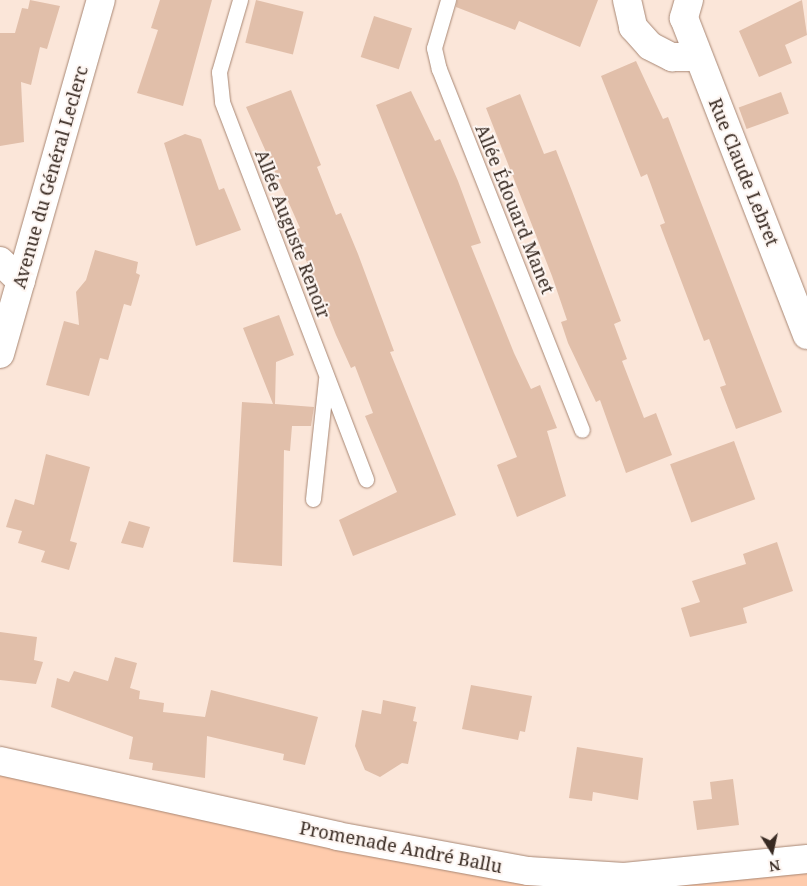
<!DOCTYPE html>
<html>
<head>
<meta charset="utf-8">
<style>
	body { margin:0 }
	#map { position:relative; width:807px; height:886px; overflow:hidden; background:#fbe6d9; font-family:"Noto Serif",serif }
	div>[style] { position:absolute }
	.green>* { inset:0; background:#fecbac }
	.building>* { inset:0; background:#e1bfaa; transform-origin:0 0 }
	.roads { filter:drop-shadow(0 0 1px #a88774) drop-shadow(0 0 1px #a88774) }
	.service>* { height:15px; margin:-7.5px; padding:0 7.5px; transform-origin:7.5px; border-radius:7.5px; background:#fff }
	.minor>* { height:28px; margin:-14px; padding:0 14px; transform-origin:14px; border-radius:14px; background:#fff }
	span { translate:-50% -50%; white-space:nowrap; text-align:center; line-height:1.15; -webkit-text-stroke:4px #fef6f2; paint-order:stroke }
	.street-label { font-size:18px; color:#382a22 }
	.north { position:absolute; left:747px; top:826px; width:50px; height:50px; -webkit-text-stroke:4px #fef6f2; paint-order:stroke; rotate:170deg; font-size:14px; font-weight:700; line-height:20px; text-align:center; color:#382a22 }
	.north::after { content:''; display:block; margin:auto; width:18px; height:22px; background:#382a22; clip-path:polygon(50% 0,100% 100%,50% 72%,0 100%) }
</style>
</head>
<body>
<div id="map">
	<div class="green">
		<i style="clip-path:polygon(0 769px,577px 886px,0 886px)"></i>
		<i style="clip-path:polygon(807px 868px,807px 886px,653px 886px)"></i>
	</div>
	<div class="building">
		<i style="clip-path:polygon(30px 0,60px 6px,47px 49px,40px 47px,31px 85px,21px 82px,24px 142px,0 146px,0 33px,15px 33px,22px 8px,28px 9px)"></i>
		<i style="clip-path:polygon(160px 0,212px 0,183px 106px,137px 93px,158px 30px,151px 28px)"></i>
		<i style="left:256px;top:0;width:49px;height:44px;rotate:14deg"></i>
		<i style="clip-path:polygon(457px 0,598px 0,580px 47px,519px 21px,515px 30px,456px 7px)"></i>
		<i style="clip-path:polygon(802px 0,807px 35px,785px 45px,792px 63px,759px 77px,739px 31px)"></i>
		<i style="left:374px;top:16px;width:40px;height:43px;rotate:18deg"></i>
		<i style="clip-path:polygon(636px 61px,663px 119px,668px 117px,782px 412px,736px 429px,720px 387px,726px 385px,709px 339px,704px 341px,660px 225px,665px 223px,647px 174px,641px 177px,601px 76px)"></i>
		<i style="clip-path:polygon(291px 90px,321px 165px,317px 167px,336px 215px,341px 213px,358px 254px,394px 351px,390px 352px,456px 515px,353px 556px,339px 520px,397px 492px,365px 416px,373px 413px,355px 366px,351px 368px,336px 335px,294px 230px,300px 228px,246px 107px)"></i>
		<i style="clip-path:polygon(411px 91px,435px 141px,440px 139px,458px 181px,481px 243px,471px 246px,514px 353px,531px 389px,540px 385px,557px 428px,547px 431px,566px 496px,517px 517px,497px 465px,517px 457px,376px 105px)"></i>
		<i style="left:781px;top:92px;width:23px;height:45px;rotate:70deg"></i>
		<i style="clip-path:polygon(520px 94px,544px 154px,556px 150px,572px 191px,621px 321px,614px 324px,627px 359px,622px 361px,644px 418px,656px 413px,672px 455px,626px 473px,600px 400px,596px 402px,568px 343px,561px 322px,567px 320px,552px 276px,486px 108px)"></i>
		<i style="clip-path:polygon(185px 134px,201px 139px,219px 190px,224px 188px,241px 230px,196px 246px,164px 143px)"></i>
		<i style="clip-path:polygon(95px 250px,138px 262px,136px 273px,140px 275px,131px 306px,124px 304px,108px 360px,100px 358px,89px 396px,46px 385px,64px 321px,79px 325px,76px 292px,86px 280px)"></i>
		<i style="clip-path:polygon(279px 315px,294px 355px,276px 362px,275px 404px,314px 407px,311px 426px,292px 426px,290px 451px,284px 450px,282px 566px,233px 562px,242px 402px,273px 404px,243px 328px)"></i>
		<i style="left:734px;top:441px;width:62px;height:68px;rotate:70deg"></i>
		<i style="clip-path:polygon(46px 454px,90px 467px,70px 541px,77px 543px,69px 570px,41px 562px,45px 551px,18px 543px,22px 531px,6px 527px,15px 499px,34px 505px)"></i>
		<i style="clip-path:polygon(129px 521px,150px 527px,143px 548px,121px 543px)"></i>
		<i style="clip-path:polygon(777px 542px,793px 591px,743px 608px,747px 623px,690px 637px,681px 608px,700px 602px,692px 581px,746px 564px,743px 554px)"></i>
		<i style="clip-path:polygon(0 632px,37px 637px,34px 660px,43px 662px,36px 684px,0 680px)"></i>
		<i style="clip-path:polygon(115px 657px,137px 663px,130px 688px,140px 691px,139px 699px,164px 703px,163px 712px,205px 717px,211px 690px,318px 717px,305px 765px,283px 760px,284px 754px,207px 736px,205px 778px,152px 770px,153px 763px,129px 759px,133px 737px,51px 707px,57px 678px,69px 682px,74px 671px,108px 681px)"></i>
		<i style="clip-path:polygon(471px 685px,532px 696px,525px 732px,520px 731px,518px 740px,462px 729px)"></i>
		<i style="clip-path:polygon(383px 700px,416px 707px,413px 721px,417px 722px,408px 764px,402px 763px,380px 777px,365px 770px,355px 746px,362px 710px,381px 714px)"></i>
		<i style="clip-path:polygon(577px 747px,643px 758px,638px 800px,593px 792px,592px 801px,569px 798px)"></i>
		<i style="clip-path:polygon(733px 779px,739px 825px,697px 830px,693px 801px,712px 799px,710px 782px)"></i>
	</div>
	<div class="roads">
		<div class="service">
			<i style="left:240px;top:0;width:75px;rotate:106.3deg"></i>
			<i style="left:219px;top:72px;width:30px;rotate:84deg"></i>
			<i style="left:222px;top:102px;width:404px;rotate:69.1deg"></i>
			<i style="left:448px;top:0;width:50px;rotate:106.3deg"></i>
			<i style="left:434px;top:48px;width:22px;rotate:77deg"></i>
			<i style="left:439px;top:69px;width:388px;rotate:68.4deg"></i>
			<i style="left:313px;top:499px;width:121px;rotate:-83.8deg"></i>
		</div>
		<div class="minor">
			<i style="left:627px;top:0;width:28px;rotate:77deg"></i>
			<i style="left:633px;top:27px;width:25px;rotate:48deg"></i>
			<i style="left:650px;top:46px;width:25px;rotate:27deg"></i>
			<i style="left:672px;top:57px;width:26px"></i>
			<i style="left:689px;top:0;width:19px;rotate:106deg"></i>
			<i style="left:684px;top:18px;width:340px;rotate:68.8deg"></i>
			<i style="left:0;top:261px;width:29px;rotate:44deg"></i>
			<i style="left:0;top:354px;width:368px;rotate:-74.1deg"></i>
			<i style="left:0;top:761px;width:345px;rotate:12.5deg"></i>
			<i style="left:337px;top:836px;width:194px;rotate:10.4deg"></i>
			<i style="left:528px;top:871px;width:96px;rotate:3.6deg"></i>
			<i style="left:624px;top:877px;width:184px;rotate:-5.6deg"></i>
		</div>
	</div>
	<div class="street-label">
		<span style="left:744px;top:172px;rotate:68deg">Rue Claude Lebret</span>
		<span style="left:50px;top:177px;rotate:-74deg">Avenue du Général Leclerc</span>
		<span style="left:515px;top:209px;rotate:68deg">Allée Édouard Manet</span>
		<span style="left:293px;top:234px;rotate:69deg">Allée Auguste Renoir</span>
		<span style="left:401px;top:847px;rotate:11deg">Promenade André Ballu</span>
	</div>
	<div class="north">N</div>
</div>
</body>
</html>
